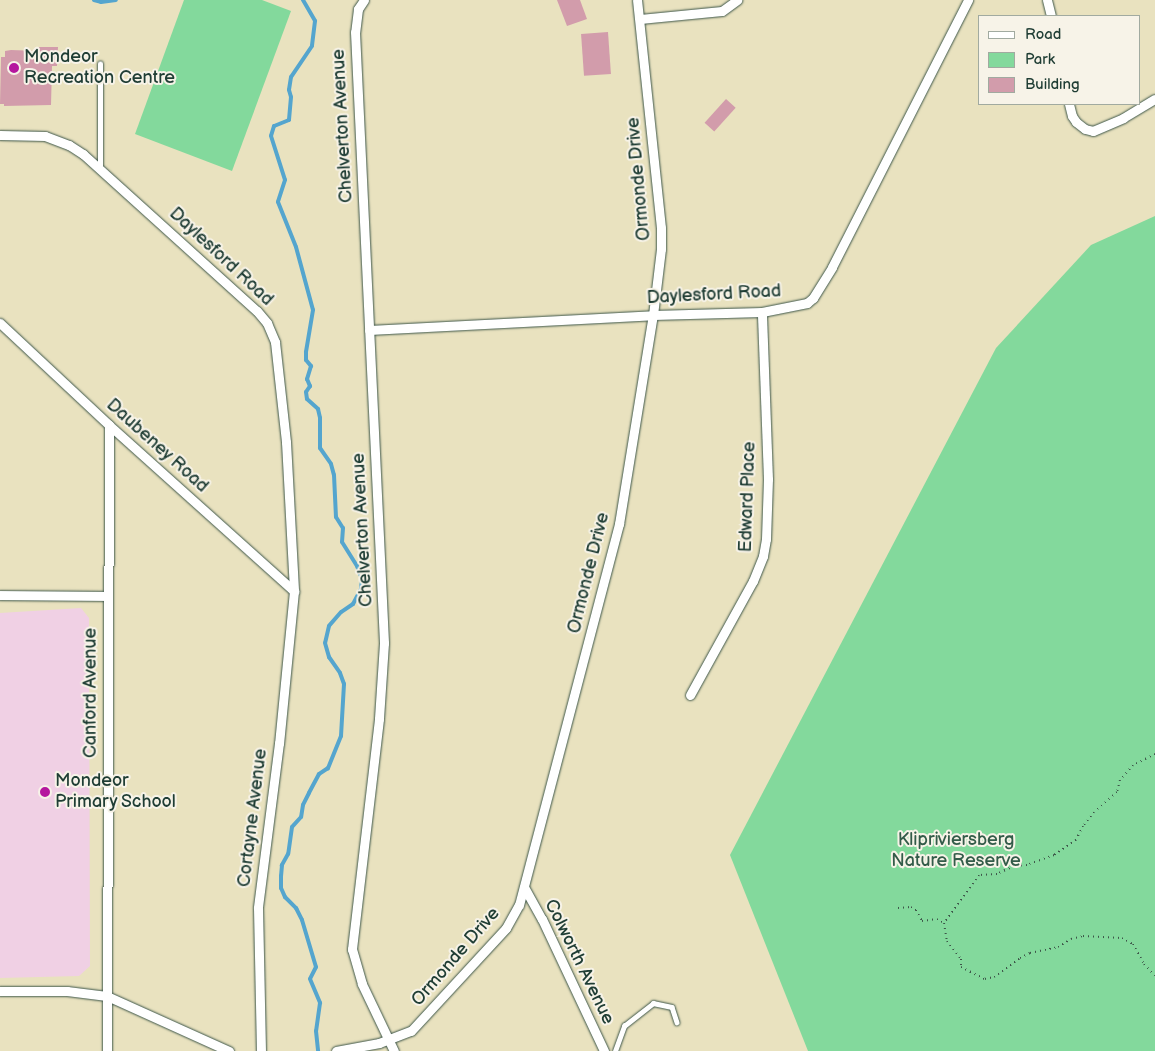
<!DOCTYPE html>
<html>
<head>
<meta charset="utf-8">
<style>
	body { margin:0 }
	#map { position:relative; width:1155px; height:1051px; overflow:hidden; background:#e9e2bf; font-family:"Balsamiq Sans",sans-serif }
	div>[style] { position:absolute }
	.built>* { inset:0; background:#f0d0e4 }
	.green>* { inset:0; background:#83d99c }
	.stream>* { height:4px; margin:-2px; padding:0 2px; transform-origin:2px; border-radius:2px; background:#54a5ce }
	.building>* { inset:0; background:#d29cab; transform-origin:0 0 }
	.path>* { height:2px; margin-top:-1px; transform-origin:0; background:repeating-linear-gradient(90deg,#3d5649 0 1px,transparent 0 5px) }
	.roads { filter:drop-shadow(0 0 1px #3d5649) drop-shadow(0 0 1px #3d5649) }
	.service>* { height:4.5px; margin:-2.25px; padding:0 2.25px; transform-origin:2.25px; border-radius:2.25px; background:#fff }
	.minor>* { height:9px; margin:-4.5px; padding:0 4.5px; transform-origin:4.5px; border-radius:4.5px; background:#fff }
	.dots>* { width:14px; height:14px; translate:-50% -50%; box-sizing:border-box; border:2px solid #f7f3e8; border-radius:50% }
	span { translate:-50% -50%; white-space:nowrap; text-align:center; line-height:1.15; -webkit-text-stroke:4px #f7f3e8; paint-order:stroke }
	.poi-label { font-size:18px; color:#1f3d34 }
	.left { translate:0 -50%; text-align:left }
	.street-label { font-size:18px; color:#1f3d34 }
	.park-label { font-size:18px; color:#335c49 }
	.legend { position:absolute; left:978px; top:15px; width:162px; height:90px; box-sizing:border-box; background:#f7f3e8; border:1px solid #a1aaa0; margin:0; padding:6px 9px; list-style:none; font-size:15px; color:#1f3d34 }
	.legend li { display:flex; align-items:center; gap:10px; height:25px }
	.legend b { width:25px; border:1px solid #a1aaa0 }
</style>
</head>
<body>
<div id="map">
	<div class="built">
		<i style="clip-path:polygon(81px 608px,89px 618px,90px 966px,79px 976px,0 978px,0 613px)"></i>
	</div>
	<div class="green">
		<i style="clip-path:polygon(184px 0,262px 0,291px 11px,232px 171px,135px 134px)"></i>
		<i style="clip-path:polygon(1155px 216px,1155px 1051px,808px 1051px,730px 855px,996px 348px,1091px 245px)"></i>
	</div>
	<div class="stream">
		<i style="left:94px;top:0;width:7px;rotate:16deg"></i>
		<i style="left:101px;top:2px;width:15px;rotate:-8deg"></i>
		<i style="left:303px;top:0;width:24px;rotate:60deg"></i>
		<i style="left:315px;top:21px;width:25px;rotate:97deg"></i>
		<i style="left:312px;top:46px;width:37px;rotate:124deg"></i>
		<i style="left:291px;top:77px;width:13px;rotate:99deg"></i>
		<i style="left:289px;top:90px;width:7px;rotate:74deg"></i>
		<i style="left:291px;top:97px;width:23px;rotate:95deg"></i>
		<i style="left:289px;top:120px;width:16px;rotate:158deg"></i>
		<i style="left:274px;top:126px;width:10px;rotate:107deg"></i>
		<i style="left:271px;top:136px;width:46px;rotate:72.3deg"></i>
		<i style="left:285px;top:180px;width:23px;rotate:108deg"></i>
		<i style="left:278px;top:202px;width:48px;rotate:68.2deg"></i>
		<i style="left:296px;top:247px;width:65px;rotate:74.9deg"></i>
		<i style="left:313px;top:310px;width:43px;rotate:99.5deg"></i>
		<i style="left:306px;top:352px;width:8px;rotate:90deg"></i>
		<i style="left:306px;top:360px;width:8px;rotate:50deg"></i>
		<i style="left:311px;top:366px;width:14px;rotate:107deg"></i>
		<i style="left:307px;top:379px;width:8px;rotate:67deg"></i>
		<i style="left:310px;top:386px;width:7px;rotate:124deg"></i>
		<i style="left:306px;top:392px;width:7px;rotate:82deg"></i>
		<i style="left:307px;top:399px;width:15px;rotate:42deg"></i>
		<i style="left:318px;top:409px;width:9px;rotate:77deg"></i>
		<i style="left:320px;top:418px;width:30px;rotate:90deg"></i>
		<i style="left:320px;top:448px;width:19px;rotate:55deg"></i>
		<i style="left:331px;top:464px;width:11px;rotate:75deg"></i>
		<i style="left:334px;top:475px;width:42px;rotate:87.3deg"></i>
		<i style="left:336px;top:517px;width:13px;rotate:58deg"></i>
		<i style="left:343px;top:528px;width:14px;rotate:94deg"></i>
		<i style="left:342px;top:542px;width:28px;rotate:58deg"></i>
		<i style="left:357px;top:566px;width:14px;rotate:69deg"></i>
		<i style="left:362px;top:579px;width:10px;rotate:96deg"></i>
		<i style="left:361px;top:589px;width:17px;rotate:118deg"></i>
		<i style="left:353px;top:604px;width:14px;rotate:146deg"></i>
		<i style="left:341px;top:612px;width:18px;rotate:131deg"></i>
		<i style="left:329px;top:626px;width:17px;rotate:103deg"></i>
		<i style="left:325px;top:643px;width:15px;rotate:74deg"></i>
		<i style="left:329px;top:657px;width:19px;rotate:55deg"></i>
		<i style="left:340px;top:673px;width:12px;rotate:70deg"></i>
		<i style="left:344px;top:684px;width:52px;rotate:93.3deg"></i>
		<i style="left:341px;top:736px;width:35px;rotate:112deg"></i>
		<i style="left:328px;top:768px;width:11px;rotate:146deg"></i>
		<i style="left:319px;top:774px;width:21px;rotate:118deg"></i>
		<i style="left:309px;top:793px;width:13px;rotate:117deg"></i>
		<i style="left:303px;top:805px;width:12px;rotate:99deg"></i>
		<i style="left:301px;top:817px;width:13px;rotate:132deg"></i>
		<i style="left:292px;top:827px;width:27px;rotate:98deg"></i>
		<i style="left:288px;top:854px;width:13px;rotate:119deg"></i>
		<i style="left:282px;top:865px;width:11px;rotate:95deg"></i>
		<i style="left:281px;top:876px;width:12px;rotate:90deg"></i>
		<i style="left:281px;top:888px;width:10px;rotate:66deg"></i>
		<i style="left:285px;top:897px;width:16px;rotate:45deg"></i>
		<i style="left:296px;top:908px;width:13px;rotate:63deg"></i>
		<i style="left:302px;top:920px;width:49px;rotate:73.4deg"></i>
		<i style="left:316px;top:967px;width:13px;rotate:117deg"></i>
		<i style="left:310px;top:979px;width:26px;rotate:67deg"></i>
		<i style="left:320px;top:1003px;width:28px;rotate:98deg"></i>
		<i style="left:316px;top:1031px;width:20px;rotate:84deg"></i>
	</div>
	<div class="building">
		<i style="clip-path:polygon(557px 0,580px 0,587px 19px,567px 26px)"></i>
		<i style="left:608px;top:32px;width:42px;height:27px;rotate:86deg"></i>
		<i style="clip-path:polygon(39px 47px,58px 47px,57px 66px,52px 66px,51px 105px,4px 106px,4px 104px,0 104px,1px 57px,5px 57px,5px 51px,11px 50px,39px 51px)"></i>
		<i style="left:726px;top:99px;width:13px;height:32px;rotate:42deg"></i>
	</div>
	<div class="path">
		<i style="left:1155px;top:754px;width:25px;rotate:153deg"></i>
		<i style="left:1133px;top:765px;width:20px;rotate:131deg"></i>
		<i style="left:1120px;top:780px;width:12px;rotate:104deg"></i>
		<i style="left:1117px;top:792px;width:30px;rotate:139deg"></i>
		<i style="left:1094px;top:812px;width:18px;rotate:128deg"></i>
		<i style="left:1083px;top:826px;width:16px;rotate:117deg"></i>
		<i style="left:1076px;top:840px;width:27px;rotate:146deg"></i>
		<i style="left:1054px;top:855px;width:29px;rotate:160deg"></i>
		<i style="left:1027px;top:865px;width:13px;rotate:176deg"></i>
		<i style="left:1014px;top:866px;width:19px;rotate:155deg"></i>
		<i style="left:997px;top:874px;width:18px;rotate:177deg"></i>
		<i style="left:979px;top:875px;width:59px;rotate:126.1deg"></i>
		<i style="left:944px;top:923px;width:18px;rotate:81deg"></i>
		<i style="left:947px;top:941px;width:23px;rotate:52deg"></i>
		<i style="left:961px;top:959px;width:8px;rotate:90deg"></i>
		<i style="left:961px;top:967px;width:27px;rotate:27deg"></i>
		<i style="left:985px;top:979px;width:9px;rotate:-13deg"></i>
		<i style="left:994px;top:977px;width:32px;rotate:-36deg"></i>
		<i style="left:1020px;top:958px;width:11px;rotate:-27deg"></i>
		<i style="left:1030px;top:953px;width:29px;rotate:-12deg"></i>
		<i style="left:1058px;top:947px;width:15px;rotate:-32deg"></i>
		<i style="left:1071px;top:939px;width:12px;rotate:-14deg"></i>
		<i style="left:1083px;top:936px;width:39px;rotate:3deg"></i>
		<i style="left:1122px;top:938px;width:13px;rotate:29deg"></i>
		<i style="left:1133px;top:944px;width:23px;rotate:61deg"></i>
		<i style="left:1144px;top:964px;width:16px;rotate:47deg"></i>
		<i style="left:898px;top:908px;width:13px;rotate:-4deg"></i>
		<i style="left:911px;top:907px;width:6px;rotate:31deg"></i>
		<i style="left:916px;top:910px;width:13px;rotate:61deg"></i>
		<i style="left:922px;top:921px;width:15px;rotate:-8deg"></i>
		<i style="left:937px;top:919px;width:8px;rotate:30deg"></i>
	</div>
	<div class="roads">
		<div class="service">
			<i style="left:100px;top:168px;width:104px;rotate:-90deg"></i>
			<i style="left:615px;top:1051px;width:27px;rotate:-70deg"></i>
			<i style="left:624px;top:1026px;width:37px;rotate:-38deg"></i>
			<i style="left:653px;top:1003px;width:19px;rotate:12deg"></i>
			<i style="left:672px;top:1007px;width:16px;rotate:72deg"></i>
		</div>
		<div class="minor">
			<i style="left:364px;top:0;width:11px;rotate:124deg"></i>
			<i style="left:358px;top:9px;width:23px;rotate:97deg"></i>
			<i style="left:355px;top:32px;width:612px;rotate:87.28deg"></i>
			<i style="left:384px;top:643px;width:76px;rotate:93.8deg"></i>
			<i style="left:379px;top:719px;width:232px;rotate:96.7deg"></i>
			<i style="left:352px;top:949px;width:36px;rotate:74deg"></i>
			<i style="left:362px;top:984px;width:74px;rotate:64.5deg"></i>
			<i style="left:1047px;top:0;width:16px;rotate:76deg"></i>
			<i style="left:640px;top:19px;width:82px;rotate:-5.6deg"></i>
			<i style="left:722px;top:11px;width:19px;rotate:-36deg"></i>
			<i style="left:1069px;top:104px;width:12px;rotate:76deg"></i>
			<i style="left:1072px;top:116px;width:7px;rotate:56deg"></i>
			<i style="left:1076px;top:122px;width:11px;rotate:38deg"></i>
			<i style="left:1085px;top:129px;width:8px;rotate:14deg"></i>
			<i style="left:1093px;top:131px;width:33px;rotate:-23deg"></i>
			<i style="left:1123px;top:118px;width:37px;rotate:-31deg"></i>
			<i style="left:0;top:135px;width:45px;rotate:1.3deg"></i>
			<i style="left:45px;top:136px;width:26px;rotate:21deg"></i>
			<i style="left:69px;top:145px;width:17px;rotate:33deg"></i>
			<i style="left:83px;top:154px;width:234px;rotate:42.1deg"></i>
			<i style="left:257px;top:311px;width:16px;rotate:50deg"></i>
			<i style="left:267px;top:323px;width:21px;rotate:67deg"></i>
			<i style="left:275px;top:342px;width:101px;rotate:83.7deg"></i>
			<i style="left:286px;top:442px;width:149px;rotate:86.9deg"></i>
			<i style="left:294px;top:591px;width:153px;rotate:95.6deg"></i>
			<i style="left:279px;top:743px;width:166px;rotate:97.3deg"></i>
			<i style="left:258px;top:908px;width:143px;rotate:88.8deg"></i>
			<i style="left:0;top:323px;width:149px;rotate:43.1deg"></i>
			<i style="left:109px;top:425px;width:249px;rotate:41.9deg"></i>
			<i style="left:369px;top:330px;width:284px;rotate:-3deg"></i>
			<i style="left:653px;top:315px;width:109px;rotate:-1.6deg"></i>
			<i style="left:762px;top:312px;width:46px;rotate:-11.3deg"></i>
			<i style="left:807px;top:303px;width:8px;rotate:-40deg"></i>
			<i style="left:813px;top:298px;width:36px;rotate:-58deg"></i>
			<i style="left:832px;top:267px;width:300px;rotate:-63deg"></i>
			<i style="left:0;top:595px;width:107px;rotate:0.5deg"></i>
			<i style="left:690px;top:695px;width:130px;rotate:-61.1deg"></i>
			<i style="left:753px;top:581px;width:27px;rotate:-68deg"></i>
			<i style="left:763px;top:556px;width:17px;rotate:-80deg"></i>
			<i style="left:766px;top:539px;width:60px;rotate:-88.1deg"></i>
			<i style="left:768px;top:479px;width:167px;rotate:-92.1deg"></i>
			<i style="left:524px;top:887px;width:37px;rotate:61deg"></i>
			<i style="left:542px;top:919px;width:146px;rotate:64.8deg"></i>
			<i style="left:0;top:991px;width:67px"></i>
			<i style="left:67px;top:991px;width:40px;rotate:7.1deg"></i>
			<i style="left:107px;top:996px;width:134px;rotate:24.3deg"></i>
			<i style="left:107px;top:1051px;width:626px;rotate:-89.82deg"></i>
			<i style="left:336px;top:1051px;width:44px;rotate:-10.5deg"></i>
			<i style="left:379px;top:1043px;width:34px;rotate:-21deg"></i>
			<i style="left:411px;top:1031px;width:140px;rotate:-47.3deg"></i>
			<i style="left:506px;top:928px;width:26px;rotate:-61deg"></i>
			<i style="left:519px;top:905px;width:394px;rotate:-75.3deg"></i>
			<i style="left:619px;top:524px;width:212px;rotate:-80.8deg"></i>
			<i style="left:653px;top:315px;width:66px;rotate:-83.1deg"></i>
			<i style="left:661px;top:249px;width:21px;rotate:-90deg"></i>
			<i style="left:661px;top:228px;width:229px;rotate:-96deg"></i>
		</div>
	</div>
	<div class="dots">
		<i style="left:14px;top:68px;background:#b5179e"></i>
		<i style="left:45px;top:792px;background:#b5179e"></i>
	</div>
	<div class="poi-label">
		<span class="left" style="left:24px;top:68px">Mondeor<br>Recreation Centre</span>
		<span class="left" style="left:55px;top:792px">Mondeor<br>Primary School</span>
	</div>
	<div class="street-label">
		<span style="left:343px;top:126px;rotate:-93deg">Chelverton Avenue</span>
		<span style="left:639px;top:179px;rotate:-95deg">Ormonde Drive</span>
		<span style="left:221px;top:257px;rotate:43deg">Daylesford Road</span>
		<span style="left:714px;top:295px;rotate:-3deg">Daylesford Road</span>
		<span style="left:157px;top:446px;rotate:42deg">Daubeney Road</span>
		<span style="left:748px;top:497px;rotate:-88deg">Edward Place</span>
		<span style="left:363px;top:530px;rotate:-93deg">Chelverton Avenue</span>
		<span style="left:589px;top:573px;rotate:-76deg">Ormonde Drive</span>
		<span style="left:91px;top:693px;rotate:-90deg">Canford Avenue</span>
		<span style="left:253px;top:818px;rotate:-83deg">Cortayne Avenue</span>
		<span style="left:456px;top:957px;rotate:-49deg">Ormonde Drive</span>
		<span style="left:579px;top:962px;rotate:64deg">Colworth Avenue</span>
	</div>
	<div class="park-label">
		<span style="left:956px;top:851px">Klipriviersberg<br>Nature Reserve</span>
	</div>
	<ul class="legend">
	<li><b style="height:6px;background:#fff"></b>Road</li>
	<li><b style="height:14px;background:#83d99c"></b>Park</li>
	<li><b style="height:14px;background:#d29cab"></b>Building</li>
	</ul>
</div>
</body>
</html>
